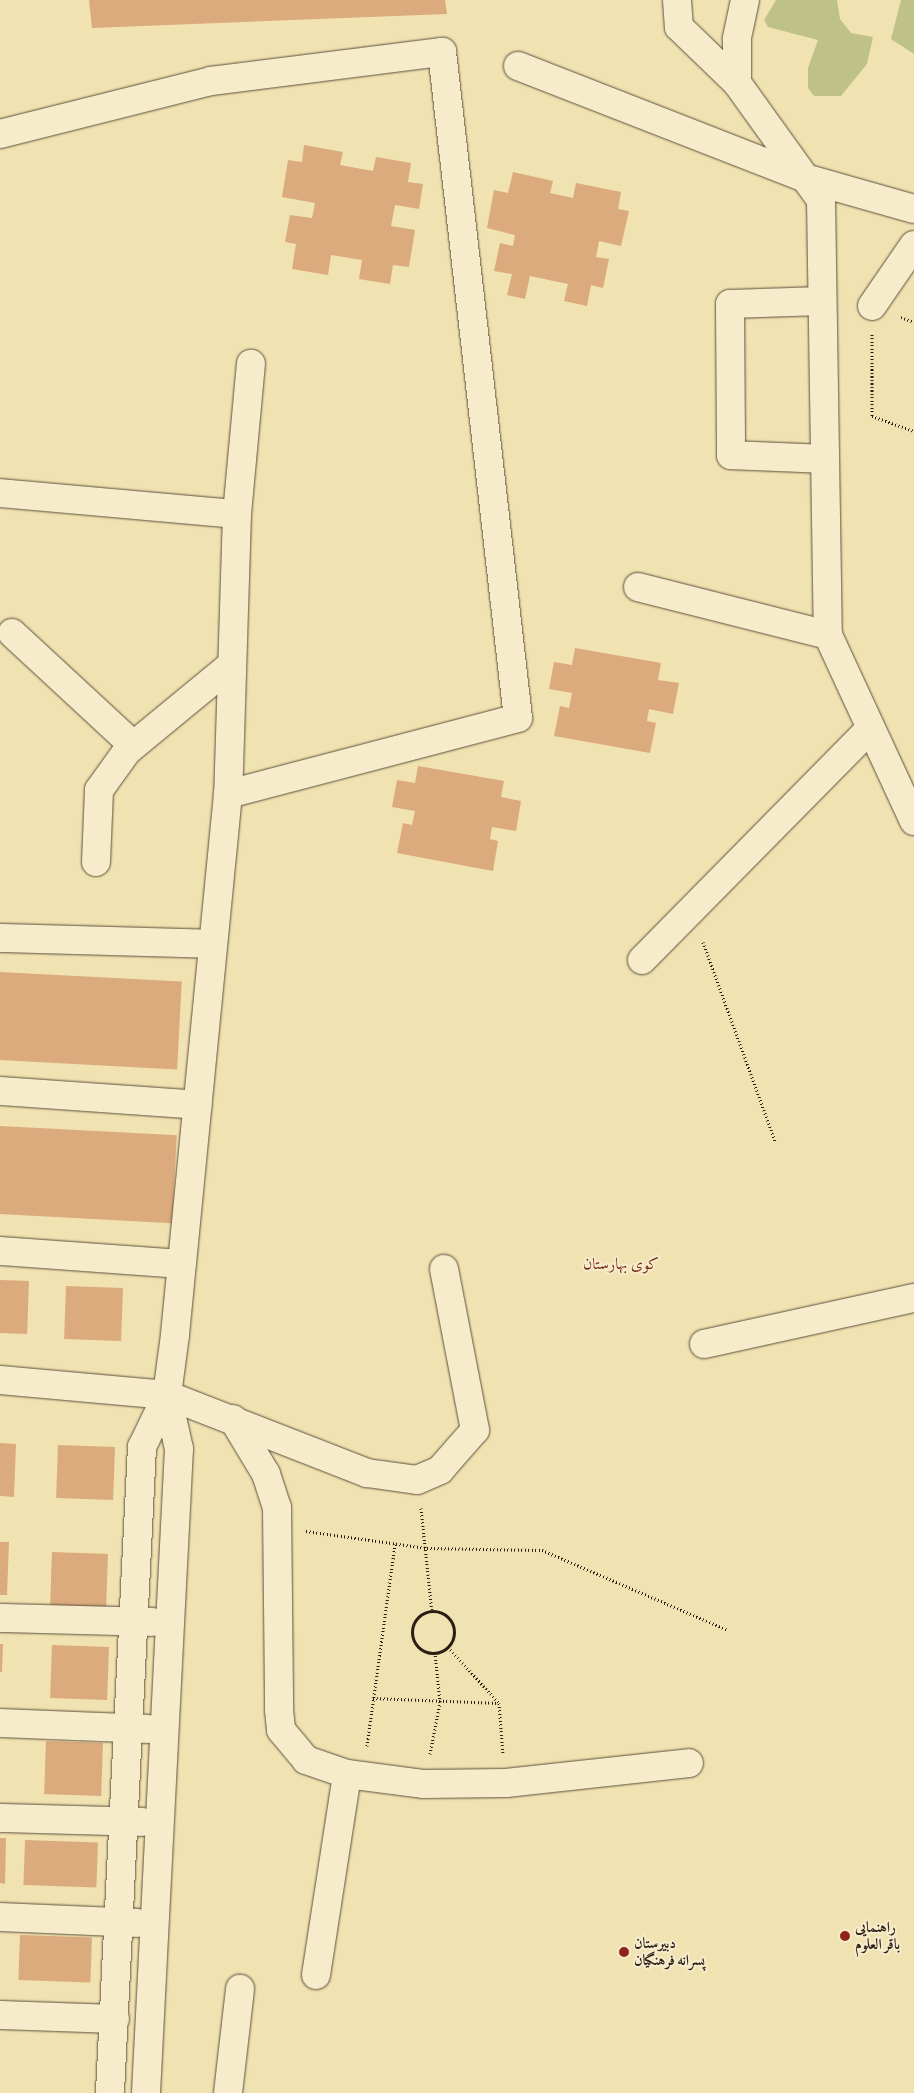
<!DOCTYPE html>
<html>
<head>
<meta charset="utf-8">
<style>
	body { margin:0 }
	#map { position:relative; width:914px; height:2093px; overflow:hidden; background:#f1e2b1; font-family:"Libre Bodoni",Amiri,serif }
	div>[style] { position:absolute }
	.green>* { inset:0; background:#bec288 }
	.building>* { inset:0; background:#dbaa7d; transform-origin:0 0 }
	.path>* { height:3px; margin-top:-1.5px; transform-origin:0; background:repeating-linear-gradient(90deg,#2b1f15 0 1px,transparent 0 3.5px) }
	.path>.ring { margin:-1.5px; padding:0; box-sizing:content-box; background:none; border:3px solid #2b1f15; border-radius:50% }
	.roads { filter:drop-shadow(0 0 1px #5c503c) drop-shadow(0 0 1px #5c503c) }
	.minor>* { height:28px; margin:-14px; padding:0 14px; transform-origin:14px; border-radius:14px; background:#f6eccc }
	.dots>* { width:14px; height:14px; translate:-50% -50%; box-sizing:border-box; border:2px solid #f6eccc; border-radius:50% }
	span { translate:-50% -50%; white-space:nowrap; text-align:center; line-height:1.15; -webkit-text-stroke:4px #f6eccc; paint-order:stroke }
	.poi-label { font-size:15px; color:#2b1f15; font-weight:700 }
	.left { translate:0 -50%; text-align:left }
	.neighbourhood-label { font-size:16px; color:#7a1f14 }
</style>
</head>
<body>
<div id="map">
	<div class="green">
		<i style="clip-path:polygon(776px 0,837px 0,840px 19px,851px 33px,873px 37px,867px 64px,841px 96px,814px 96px,808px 88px,808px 68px,818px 40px,768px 27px,764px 20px)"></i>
		<i style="clip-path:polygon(901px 0,914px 0,914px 54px,891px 39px)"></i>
	</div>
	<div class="building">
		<i style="clip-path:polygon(89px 0,445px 0,447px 14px,92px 28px)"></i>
		<i style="clip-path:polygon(304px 145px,343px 152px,340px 165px,373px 171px,376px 157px,411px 163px,408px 182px,423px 184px,419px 209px,395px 205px,391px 226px,415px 230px,409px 267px,393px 265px,390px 284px,359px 279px,362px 260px,331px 255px,328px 275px,292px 269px,296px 244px,285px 242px,290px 215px,312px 218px,315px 203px,282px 197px,288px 160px,302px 162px)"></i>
		<i style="clip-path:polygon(513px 172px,553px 181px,550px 193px,573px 198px,576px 183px,621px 192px,618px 209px,629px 211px,621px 246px,599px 241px,596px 257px,609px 259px,603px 288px,591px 285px,587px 306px,564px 301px,568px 284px,530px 276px,525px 299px,507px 295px,512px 274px,494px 271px,500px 243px,513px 246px,515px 235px,487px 228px,494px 190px,508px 193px)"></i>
		<i style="clip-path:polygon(575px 648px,661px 663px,658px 680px,679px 683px,673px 714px,649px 709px,647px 721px,656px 723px,650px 753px,554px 736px,560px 706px,569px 708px,572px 693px,549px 689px,554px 662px,572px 665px)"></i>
		<i style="clip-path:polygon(418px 766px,504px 781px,501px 797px,521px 801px,516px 831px,492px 827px,490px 839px,498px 841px,493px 871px,397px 853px,403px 823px,412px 825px,415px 811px,392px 807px,397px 780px,415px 783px)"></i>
		<i style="left:0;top:972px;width:182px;height:88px;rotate:3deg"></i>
		<i style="left:0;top:1126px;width:177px;height:88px;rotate:3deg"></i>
		<i style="left:0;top:1280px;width:29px;height:53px;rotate:2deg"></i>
		<i style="left:66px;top:1286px;width:57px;height:53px;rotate:2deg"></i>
		<i style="clip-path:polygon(0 1443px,16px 1444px,14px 1497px,0 1496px)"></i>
		<i style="left:58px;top:1445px;width:57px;height:53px;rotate:2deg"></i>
		<i style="clip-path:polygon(0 1542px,9px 1542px,7px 1595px,0 1595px)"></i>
		<i style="left:52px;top:1552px;width:56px;height:53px;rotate:2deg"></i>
		<i style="clip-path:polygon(0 1644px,3px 1644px,2px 1672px,0 1672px)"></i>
		<i style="left:52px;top:1645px;width:57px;height:53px;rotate:2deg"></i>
		<i style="left:46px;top:1741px;width:57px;height:53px;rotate:2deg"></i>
		<i style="clip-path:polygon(0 1838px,6px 1838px,5px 1884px,0 1883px)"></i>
		<i style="left:25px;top:1840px;width:73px;height:45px;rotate:2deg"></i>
		<i style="left:20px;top:1935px;width:72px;height:45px;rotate:2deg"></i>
	</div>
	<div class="path">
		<i style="left:901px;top:317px;width:14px;rotate:21deg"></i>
		<i style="left:872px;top:334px;width:82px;rotate:90deg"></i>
		<i style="left:872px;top:416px;width:45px;rotate:19.7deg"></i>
		<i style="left:703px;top:942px;width:212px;rotate:70.1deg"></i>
		<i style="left:421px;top:1508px;width:105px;rotate:84deg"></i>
		<i style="left:306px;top:1531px;width:122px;rotate:8deg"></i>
		<i style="left:427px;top:1548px;width:115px;rotate:1deg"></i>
		<i style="left:542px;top:1550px;width:202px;rotate:23.3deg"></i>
		<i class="ring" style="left:412px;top:1611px;width:39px;height:39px"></i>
		<i style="left:448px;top:1647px;width:76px;rotate:47.7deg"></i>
		<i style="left:499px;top:1703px;width:52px;rotate:85.6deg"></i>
		<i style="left:373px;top:1698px;width:126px;rotate:2.3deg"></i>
		<i style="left:367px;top:1746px;width:204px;rotate:-82.1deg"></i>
		<i style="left:430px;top:1754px;width:53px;rotate:-79.1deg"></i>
		<i style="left:440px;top:1702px;width:49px;rotate:-95.8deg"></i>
	</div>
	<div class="roads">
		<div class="minor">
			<i style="left:677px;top:0;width:27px;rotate:86deg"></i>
			<i style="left:679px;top:27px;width:81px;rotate:44deg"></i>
			<i style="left:745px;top:0;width:40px;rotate:102deg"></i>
			<i style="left:737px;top:39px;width:44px;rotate:90deg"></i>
			<i style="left:737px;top:83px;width:144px;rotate:54.3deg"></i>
			<i style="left:821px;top:200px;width:435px;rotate:89.1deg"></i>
			<i style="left:828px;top:635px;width:205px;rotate:65.2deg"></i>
			<i style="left:518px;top:66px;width:308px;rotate:21.3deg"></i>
			<i style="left:805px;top:178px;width:113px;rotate:15.9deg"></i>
			<i style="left:0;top:134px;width:218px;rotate:-14.1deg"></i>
			<i style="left:211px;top:81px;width:233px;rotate:-7.2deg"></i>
			<i style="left:442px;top:52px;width:670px;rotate:83.49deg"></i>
			<i style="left:518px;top:718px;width:300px;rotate:165.3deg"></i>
			<i style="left:822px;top:301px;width:92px;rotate:178.1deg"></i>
			<i style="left:730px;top:304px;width:151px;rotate:89.6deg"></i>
			<i style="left:731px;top:455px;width:94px;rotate:2.4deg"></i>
			<i style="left:872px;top:306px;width:74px;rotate:-55.5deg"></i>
			<i style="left:0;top:493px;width:238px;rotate:5.1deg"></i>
			<i style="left:237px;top:514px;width:280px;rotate:91.8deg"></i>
			<i style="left:228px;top:794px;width:544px;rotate:95.6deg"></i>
			<i style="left:175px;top:1335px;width:61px;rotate:97.6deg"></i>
			<i style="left:167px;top:1395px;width:58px;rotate:115.7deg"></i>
			<i style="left:142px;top:1447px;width:647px;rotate:92.84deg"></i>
			<i style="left:237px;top:514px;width:151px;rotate:-84.7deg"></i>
			<i style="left:638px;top:587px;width:196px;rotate:14.2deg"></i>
			<i style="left:12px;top:633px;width:165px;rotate:42.8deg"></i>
			<i style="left:96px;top:862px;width:72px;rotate:-87.6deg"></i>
			<i style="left:99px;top:790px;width:48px;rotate:-54.3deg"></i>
			<i style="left:127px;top:751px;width:132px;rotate:-39.5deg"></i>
			<i style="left:0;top:938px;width:213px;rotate:1.6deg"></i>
			<i style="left:642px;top:960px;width:325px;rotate:-45.4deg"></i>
			<i style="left:0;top:1091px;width:198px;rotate:4deg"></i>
			<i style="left:0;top:1251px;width:182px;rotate:4.1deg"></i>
			<i style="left:704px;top:1344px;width:215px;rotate:-12.4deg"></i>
			<i style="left:0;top:1380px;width:168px;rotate:5.1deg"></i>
			<i style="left:167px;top:1395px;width:215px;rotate:21.3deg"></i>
			<i style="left:367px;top:1473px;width:50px;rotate:8deg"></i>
			<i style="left:417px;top:1480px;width:25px;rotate:-23deg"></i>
			<i style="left:440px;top:1470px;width:53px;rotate:-48.8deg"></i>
			<i style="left:475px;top:1430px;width:164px;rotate:-100.9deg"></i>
			<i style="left:233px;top:1419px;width:64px;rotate:59deg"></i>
			<i style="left:266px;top:1474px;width:35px;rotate:72deg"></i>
			<i style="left:277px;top:1507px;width:203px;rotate:89.4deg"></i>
			<i style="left:279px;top:1710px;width:20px;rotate:84deg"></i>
			<i style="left:281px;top:1730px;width:39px;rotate:50deg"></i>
			<i style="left:306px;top:1760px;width:43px;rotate:18.9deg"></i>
			<i style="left:347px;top:1774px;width:78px;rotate:7.4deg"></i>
			<i style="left:424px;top:1784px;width:82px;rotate:-0.7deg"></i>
			<i style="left:506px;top:1783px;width:184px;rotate:-6.2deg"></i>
			<i style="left:0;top:1618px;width:152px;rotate:1.5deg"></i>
			<i style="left:0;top:1723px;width:148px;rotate:2.3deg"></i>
			<i style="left:0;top:1818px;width:142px;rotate:1.6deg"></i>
			<i style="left:0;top:1917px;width:137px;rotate:2.5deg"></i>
			<i style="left:316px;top:1975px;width:203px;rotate:-81.2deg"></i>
			<i style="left:0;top:2015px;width:115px;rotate:2deg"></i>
			<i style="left:146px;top:2093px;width:645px;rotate:-87.07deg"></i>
			<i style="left:179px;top:1449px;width:55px;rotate:-102.5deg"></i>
			<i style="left:228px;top:2093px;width:105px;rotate:-83.4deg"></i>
		</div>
	</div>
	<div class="dots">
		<i style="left:845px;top:1936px;background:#8f2418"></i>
		<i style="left:624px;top:1952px;background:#8f2418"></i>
	</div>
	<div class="poi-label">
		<span class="left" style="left:855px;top:1936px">راهنمایی<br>باقر العلوم</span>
		<span class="left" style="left:634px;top:1952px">دبیرستان<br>پسرانه فرهنگیان</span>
	</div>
	<div class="neighbourhood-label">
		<span style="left:621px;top:1264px">کوی بهارستان</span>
	</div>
</div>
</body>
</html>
